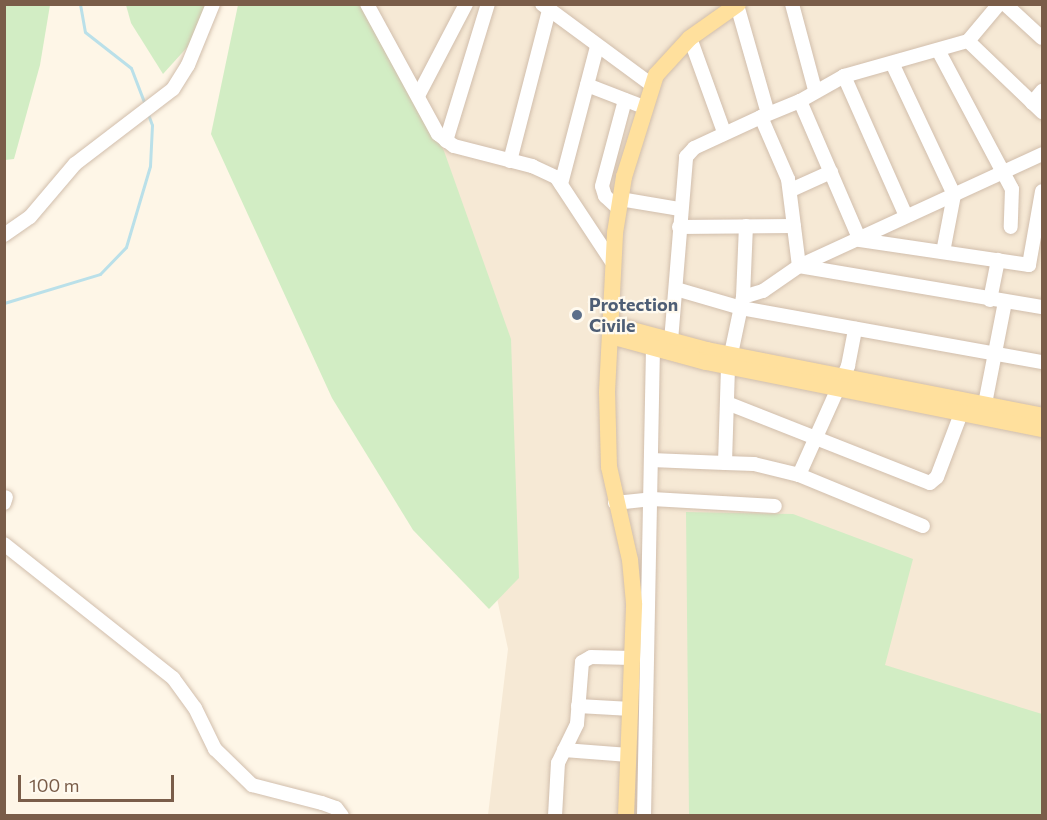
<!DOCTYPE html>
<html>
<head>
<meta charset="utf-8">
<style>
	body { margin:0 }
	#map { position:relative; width:1047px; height:820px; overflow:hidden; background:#fef6e7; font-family:Commissioner,sans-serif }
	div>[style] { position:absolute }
	.residential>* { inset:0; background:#f6e9d5 }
	.green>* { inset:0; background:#d2edc4 }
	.stream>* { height:3px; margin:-1.5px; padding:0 1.5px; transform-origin:1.5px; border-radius:1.5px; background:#bae0e9 }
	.roads { filter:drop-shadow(0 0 2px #d1beac) drop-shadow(0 0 2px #d1beac) }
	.minor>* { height:14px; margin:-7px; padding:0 7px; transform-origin:7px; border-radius:7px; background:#fff }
	.major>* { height:16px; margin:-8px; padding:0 8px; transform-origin:8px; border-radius:8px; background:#ffe09d }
	.dots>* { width:16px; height:16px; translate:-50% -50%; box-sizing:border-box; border:3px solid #fffaef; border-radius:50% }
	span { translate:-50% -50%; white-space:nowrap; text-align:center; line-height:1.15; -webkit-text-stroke:4.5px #fffaef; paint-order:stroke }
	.service-label { font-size:18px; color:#4e5e75; font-weight:700 }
	.left { translate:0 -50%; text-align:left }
	.frame { position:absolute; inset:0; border:6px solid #7a5d49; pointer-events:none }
	.scale { position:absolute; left:18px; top:775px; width:156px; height:27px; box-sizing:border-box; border:3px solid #7a5d49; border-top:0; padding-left:8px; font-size:18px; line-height:21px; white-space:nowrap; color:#7a5d49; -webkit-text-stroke:4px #fffaef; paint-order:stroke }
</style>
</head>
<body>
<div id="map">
	<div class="residential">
		<i style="clip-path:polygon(305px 5px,1042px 5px,1042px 815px,488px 815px,508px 649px,407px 184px)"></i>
	</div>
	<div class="green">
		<i style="clip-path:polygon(5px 4px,50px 5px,40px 65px,14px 159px,5px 160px)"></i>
		<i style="clip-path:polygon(126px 5px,217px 5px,211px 21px,163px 74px,131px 23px)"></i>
		<i style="clip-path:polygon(238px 5px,365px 5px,444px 151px,511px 339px,519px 578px,489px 609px,413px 530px,332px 398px,211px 134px)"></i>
		<i style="clip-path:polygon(686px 512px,793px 514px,913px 559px,885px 665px,1042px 714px,1042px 815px,689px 815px)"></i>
	</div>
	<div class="stream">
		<i style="left:80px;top:4px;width:28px;rotate:80deg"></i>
		<i style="left:85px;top:32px;width:58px;rotate:38deg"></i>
		<i style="left:131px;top:68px;width:40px;rotate:69deg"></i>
		<i style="left:4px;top:303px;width:100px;rotate:-16.8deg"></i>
		<i style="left:100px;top:274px;width:37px;rotate:-46deg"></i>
		<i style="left:126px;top:247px;width:84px;rotate:-73.5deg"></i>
		<i style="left:150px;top:166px;width:41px;rotate:-87.2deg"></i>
		<i style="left:152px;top:125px;width:12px;rotate:-110deg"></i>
	</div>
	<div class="roads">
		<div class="minor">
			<i style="left:367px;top:4px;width:148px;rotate:61.4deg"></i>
			<i style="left:438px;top:134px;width:20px;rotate:37deg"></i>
			<i style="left:454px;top:146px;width:81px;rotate:14.4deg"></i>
			<i style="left:532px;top:166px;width:26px;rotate:25deg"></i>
			<i style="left:556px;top:177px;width:102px;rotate:56.6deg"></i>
			<i style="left:542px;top:4px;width:137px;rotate:36.4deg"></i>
			<i style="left:792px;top:4px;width:89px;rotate:75deg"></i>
			<i style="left:1005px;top:4px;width:50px;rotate:42.6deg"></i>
			<i style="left:737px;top:5px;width:113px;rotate:74.1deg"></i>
			<i style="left:690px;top:38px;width:100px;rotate:70.1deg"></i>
			<i style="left:968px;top:41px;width:103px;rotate:43.8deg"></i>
			<i style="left:938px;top:50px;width:157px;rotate:62deg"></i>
			<i style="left:1012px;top:189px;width:38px;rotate:92deg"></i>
			<i style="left:892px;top:63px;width:146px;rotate:64.8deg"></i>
			<i style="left:954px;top:195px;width:58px;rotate:100.9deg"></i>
			<i style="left:844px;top:76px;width:153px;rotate:66.1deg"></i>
			<i style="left:587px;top:85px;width:61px;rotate:21.1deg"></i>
			<i style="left:419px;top:94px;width:102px;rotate:-62.4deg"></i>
			<i style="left:800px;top:101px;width:151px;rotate:66.7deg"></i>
			<i style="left:860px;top:240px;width:171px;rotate:8.4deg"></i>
			<i style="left:1029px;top:265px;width:75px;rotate:-80deg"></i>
			<i style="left:1032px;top:103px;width:16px;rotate:-50deg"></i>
			<i style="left:761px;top:117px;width:42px;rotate:-22.3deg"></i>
			<i style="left:800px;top:101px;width:51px;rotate:-29.6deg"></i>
			<i style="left:844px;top:76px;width:129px;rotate:-15.8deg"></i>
			<i style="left:968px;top:41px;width:48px;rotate:-50deg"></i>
			<i style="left:446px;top:141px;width:143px;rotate:-73deg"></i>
			<i style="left:510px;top:161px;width:156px;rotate:-75.5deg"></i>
			<i style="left:561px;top:184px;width:142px;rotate:-75.3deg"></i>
			<i style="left:791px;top:190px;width:44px;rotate:-24.2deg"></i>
			<i style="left:620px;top:199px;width:61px;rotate:9.5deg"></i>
			<i style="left:619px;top:209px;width:19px;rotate:-137deg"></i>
			<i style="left:605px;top:196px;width:10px;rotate:-107deg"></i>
			<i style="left:602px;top:186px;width:89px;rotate:-75deg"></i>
			<i style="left:679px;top:227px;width:115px;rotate:-0.5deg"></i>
			<i style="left:4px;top:235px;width:32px;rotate:-35deg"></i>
			<i style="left:30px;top:217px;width:70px;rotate:-49.7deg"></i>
			<i style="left:75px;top:164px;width:123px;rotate:-37.4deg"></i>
			<i style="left:173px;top:89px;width:28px;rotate:-58deg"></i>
			<i style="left:188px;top:65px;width:66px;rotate:-67.7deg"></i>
			<i style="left:676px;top:289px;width:68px;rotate:16.3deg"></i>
			<i style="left:741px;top:308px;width:306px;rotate:10.2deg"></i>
			<i style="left:743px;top:297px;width:21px;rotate:-17deg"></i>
			<i style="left:763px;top:291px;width:44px;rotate:-34.8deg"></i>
			<i style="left:799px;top:266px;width:268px;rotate:-24.7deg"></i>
			<i style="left:990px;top:300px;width:41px;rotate:-78.7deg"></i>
			<i style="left:671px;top:341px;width:185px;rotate:-85.3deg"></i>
			<i style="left:686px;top:157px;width:12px;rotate:-48deg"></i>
			<i style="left:694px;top:148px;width:74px;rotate:-24.8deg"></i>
			<i style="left:761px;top:117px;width:68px;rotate:66.5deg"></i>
			<i style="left:788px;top:179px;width:88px;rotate:82.8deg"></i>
			<i style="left:799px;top:266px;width:246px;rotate:9.6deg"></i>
			<i style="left:731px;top:354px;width:58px;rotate:-78.1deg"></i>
			<i style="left:743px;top:297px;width:71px;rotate:-87.6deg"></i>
			<i style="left:728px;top:367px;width:96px;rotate:91.8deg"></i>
			<i style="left:725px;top:463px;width:29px;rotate:2deg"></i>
			<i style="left:754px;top:464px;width:46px;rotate:13.7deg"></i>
			<i style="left:799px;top:475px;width:120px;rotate:-65.8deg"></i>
			<i style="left:848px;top:366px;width:38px;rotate:-79deg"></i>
			<i style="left:727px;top:403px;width:218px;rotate:21.5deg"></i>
			<i style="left:930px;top:483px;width:9px;rotate:-41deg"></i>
			<i style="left:937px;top:477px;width:79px;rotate:-69.3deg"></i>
			<i style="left:983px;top:414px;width:114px;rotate:-78.9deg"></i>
			<i style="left:651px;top:460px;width:74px;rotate:2.3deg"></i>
			<i style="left:799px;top:475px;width:134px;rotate:22.4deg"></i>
			<i style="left:4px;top:503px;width:6px;rotate:-72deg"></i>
			<i style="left:615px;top:503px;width:37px;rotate:-6deg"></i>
			<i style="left:652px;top:499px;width:123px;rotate:3.3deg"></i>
			<i style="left:4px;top:544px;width:216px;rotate:38.4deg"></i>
			<i style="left:173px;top:678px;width:37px;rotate:54deg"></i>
			<i style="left:195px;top:708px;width:46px;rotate:64deg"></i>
			<i style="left:215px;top:749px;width:52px;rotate:44.2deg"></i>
			<i style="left:252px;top:785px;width:72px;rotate:14.4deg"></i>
			<i style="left:322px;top:803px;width:15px;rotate:20deg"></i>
			<i style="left:336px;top:808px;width:10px;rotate:53deg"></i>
			<i style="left:578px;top:706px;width:53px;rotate:3.2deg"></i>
			<i style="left:564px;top:750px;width:65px;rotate:4.4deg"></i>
			<i style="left:555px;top:816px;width:53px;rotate:-86.8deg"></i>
			<i style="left:558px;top:763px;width:43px;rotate:-64deg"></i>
			<i style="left:577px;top:724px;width:62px;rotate:-85.4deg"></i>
			<i style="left:582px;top:662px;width:10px;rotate:-29deg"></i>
			<i style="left:591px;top:657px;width:41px;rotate:1.4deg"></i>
			<i style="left:644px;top:816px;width:467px;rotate:-88.9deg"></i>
		</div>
		<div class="major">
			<i style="left:610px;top:324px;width:100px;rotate:15deg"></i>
			<i style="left:707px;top:350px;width:341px;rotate:11.1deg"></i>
			<i style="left:618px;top:338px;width:91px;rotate:15.3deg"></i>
			<i style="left:706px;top:362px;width:343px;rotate:11.3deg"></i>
			<i style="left:626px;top:816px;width:213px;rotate:-87.8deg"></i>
			<i style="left:634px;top:603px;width:43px;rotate:-95.3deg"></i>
			<i style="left:630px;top:560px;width:95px;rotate:-102.7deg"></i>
			<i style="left:609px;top:467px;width:75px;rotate:-91.5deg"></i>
			<i style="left:607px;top:392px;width:159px;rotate:-87.1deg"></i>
			<i style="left:615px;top:233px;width:57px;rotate:-80.9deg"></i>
			<i style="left:624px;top:177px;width:107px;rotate:-72.6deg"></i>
			<i style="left:656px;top:75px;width:50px;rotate:-47.4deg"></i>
			<i style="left:690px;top:38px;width:59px;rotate:-35.3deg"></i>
		</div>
	</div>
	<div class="dots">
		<i style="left:577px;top:315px;background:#5c6f8a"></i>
	</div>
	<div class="service-label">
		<span class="left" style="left:589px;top:315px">Protection<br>Civile</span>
	</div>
	<div class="frame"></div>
	<div class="scale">100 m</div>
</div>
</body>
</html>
